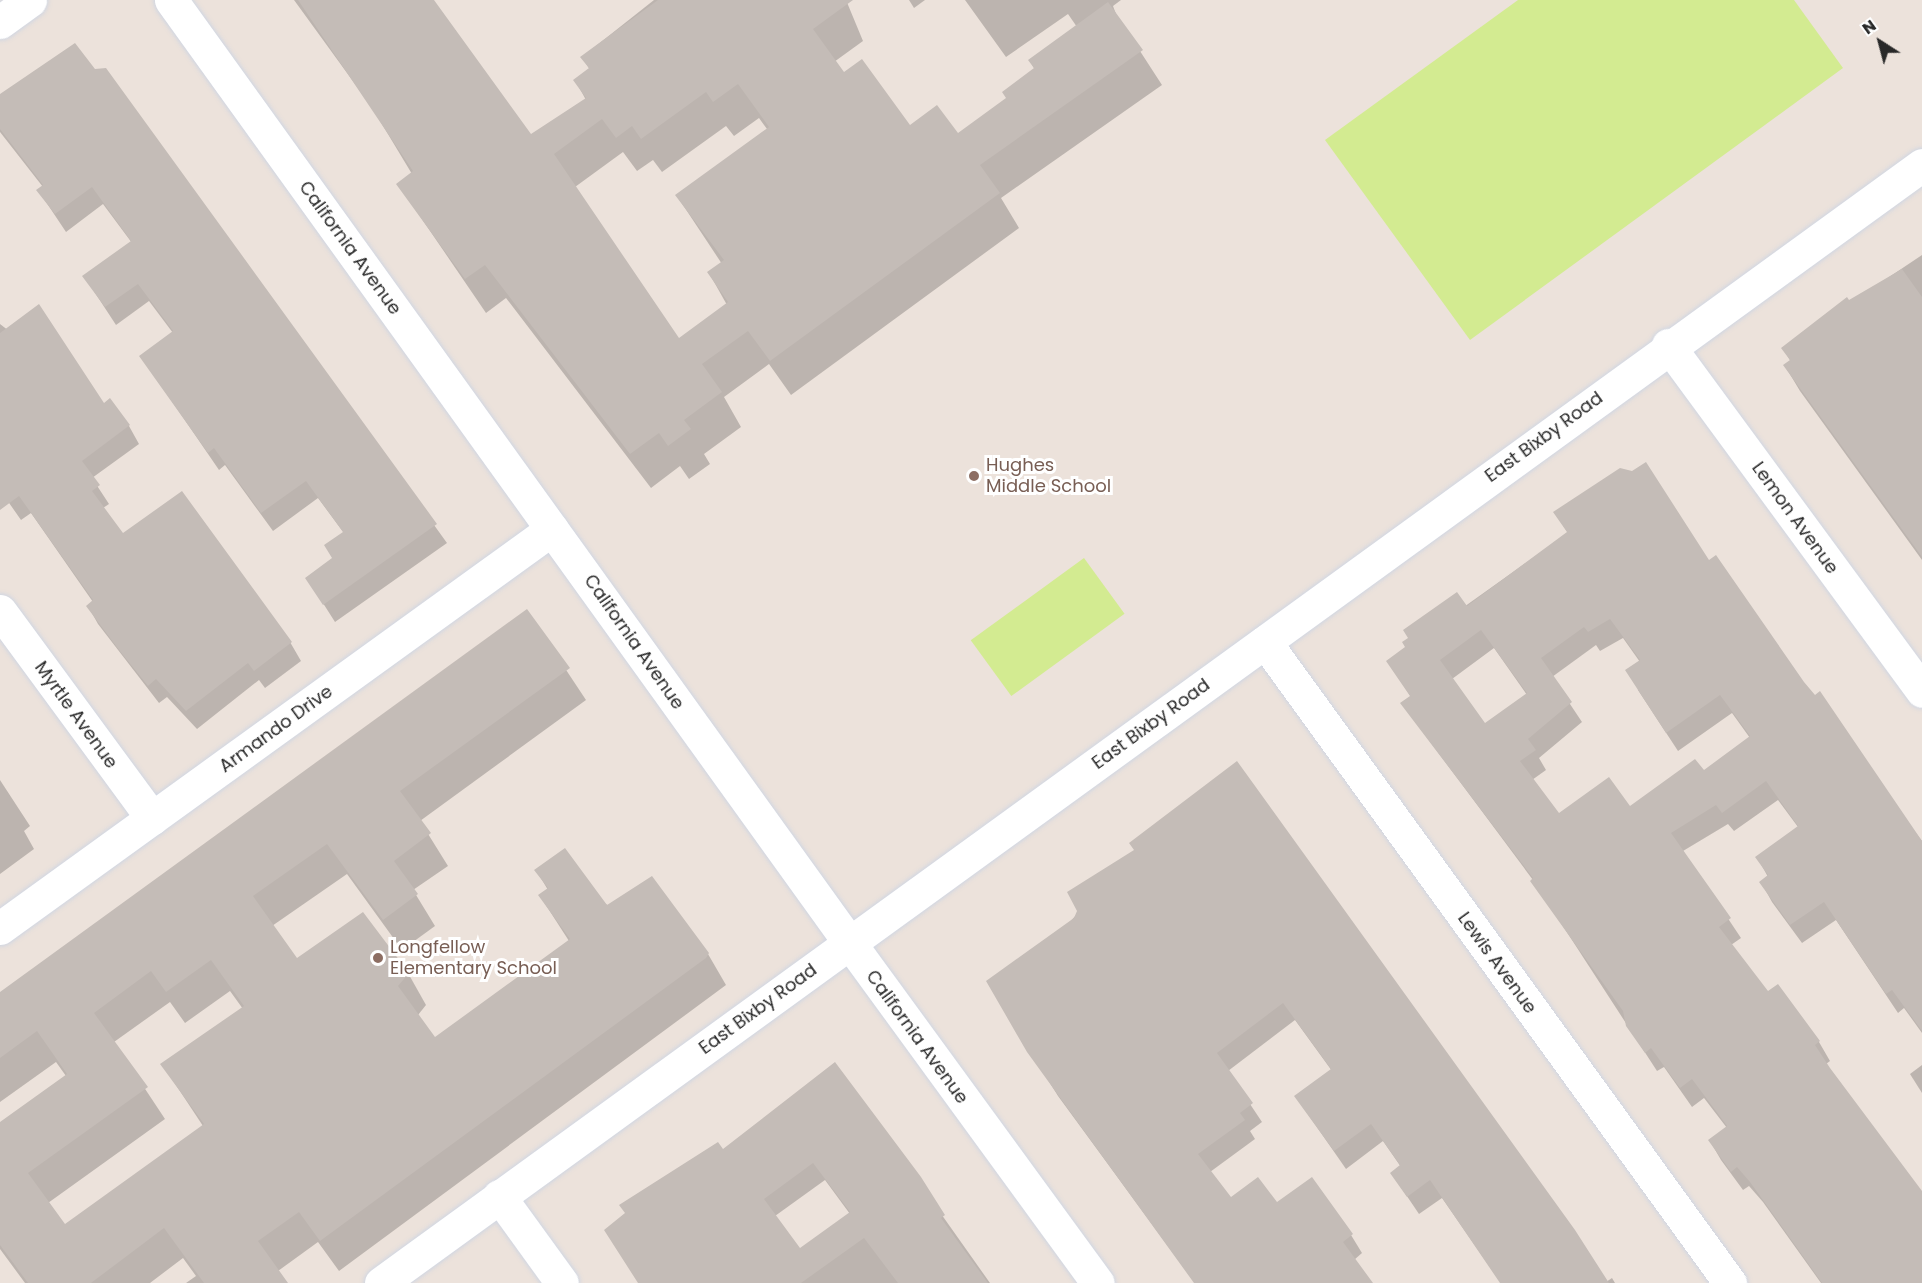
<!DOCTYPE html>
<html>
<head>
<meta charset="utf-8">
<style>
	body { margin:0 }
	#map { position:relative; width:1922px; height:1283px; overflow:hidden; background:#ece2db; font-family:Poppins,sans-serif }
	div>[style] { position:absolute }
	.pitch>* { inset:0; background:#d3eb91; transform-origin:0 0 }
	.shadow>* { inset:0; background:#0003 }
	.building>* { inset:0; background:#c4bcb7 }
	.roads { filter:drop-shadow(0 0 2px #d0d6e2) drop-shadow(0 0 2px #d0d6e2) }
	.minor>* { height:33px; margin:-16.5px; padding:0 16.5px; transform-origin:16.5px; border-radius:16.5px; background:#fff }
	.tertiary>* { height:33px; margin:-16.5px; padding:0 16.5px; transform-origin:16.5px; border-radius:16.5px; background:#fff }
	.dots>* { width:16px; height:16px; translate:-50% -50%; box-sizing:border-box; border:3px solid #fff; border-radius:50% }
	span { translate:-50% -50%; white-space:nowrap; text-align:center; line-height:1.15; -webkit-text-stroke:6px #fff; paint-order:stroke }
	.street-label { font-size:18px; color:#292929 }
	.education-label { font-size:18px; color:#785e54 }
	.left { translate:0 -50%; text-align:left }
	.north { position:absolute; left:1850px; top:12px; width:60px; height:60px; -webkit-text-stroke:4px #fff; paint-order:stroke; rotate:324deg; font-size:16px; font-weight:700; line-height:24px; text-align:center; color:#292929 }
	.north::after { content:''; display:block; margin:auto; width:21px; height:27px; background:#292929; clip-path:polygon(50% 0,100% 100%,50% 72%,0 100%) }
</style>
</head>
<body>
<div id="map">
	<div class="pitch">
		<i style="clip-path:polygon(1518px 0,1794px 0,1843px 68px,1470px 340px,1325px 140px)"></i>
		<i style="left:1084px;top:558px;width:69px;height:140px;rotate:54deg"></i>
	</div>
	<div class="shadow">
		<i style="clip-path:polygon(evenodd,294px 0,432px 0,531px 136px,586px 100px,575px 80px,590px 70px,582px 57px,654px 0,846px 0,863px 41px,834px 62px,844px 75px,909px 127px,957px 135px,1008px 99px,1035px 70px,1030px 61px,1077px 27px,1068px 14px,1006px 57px,965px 0,1121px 0,1113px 6px,1116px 14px,1162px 85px,1001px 198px,1019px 228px,791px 395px,769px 364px,724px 397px,741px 427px,704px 454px,710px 464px,689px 479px,680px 466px,651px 488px,506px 298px,486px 313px,398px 184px,412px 174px,371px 106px,294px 0,759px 118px,767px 129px,677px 196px,722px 264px,709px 273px,727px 305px,679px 340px,575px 187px,623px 152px,637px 171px,653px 160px,662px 172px,726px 126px,734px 136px,759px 118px)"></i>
		<i style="clip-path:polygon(909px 0,925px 0,914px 8px)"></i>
		<i style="clip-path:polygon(105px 69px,447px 543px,335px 622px,307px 578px,333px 559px,344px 533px,318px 498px,273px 531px,225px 465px,219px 470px,141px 356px,173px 333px,149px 301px,116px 325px,84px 276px,132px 243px,103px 204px,66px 232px,38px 190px,43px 187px,0 132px,0 97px)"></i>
		<i style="clip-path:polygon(1922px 255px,1922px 560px,1800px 391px,1785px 366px,1791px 362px,1783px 348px)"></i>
		<i style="clip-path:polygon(0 324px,104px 405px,110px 400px,129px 426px,139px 444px,92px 478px,109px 504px,103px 508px,123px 535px,290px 642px,301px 661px,265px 688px,259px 680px,197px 729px,167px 697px,159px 703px,98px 624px,88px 606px,93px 602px,31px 513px,21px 520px,0 490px)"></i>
		<i style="clip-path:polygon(evenodd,1555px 513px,1709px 562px,1922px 841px,1922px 1033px,1904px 1008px,1898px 1013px,1836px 920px,1802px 943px,1772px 902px,1761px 882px,1768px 877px,1757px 857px,1798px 827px,1778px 800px,1734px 831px,1728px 824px,1683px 851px,1741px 938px,1731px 945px,1767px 994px,1778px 986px,1819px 1042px,1830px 1061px,1826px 1064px,1922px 1194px,1922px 1283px,1821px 1283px,1763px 1202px,1749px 1186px,1743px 1190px,1721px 1160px,1710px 1141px,1727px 1128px,1704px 1098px,1692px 1107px,1664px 1067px,1657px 1071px,1533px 880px,1402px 704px,1411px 697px,1388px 661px,1568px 533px,1555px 513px,1623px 638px,1640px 662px,1638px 690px,1678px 751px,1732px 713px,1750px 738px,1703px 772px,1629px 808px,1559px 815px,1532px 780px,1546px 770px,1539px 758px,1582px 722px,1552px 677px,1596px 645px,1600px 651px,1623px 638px,1555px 513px,1494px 648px,1527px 695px,1485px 725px,1452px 679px,1494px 648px)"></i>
		<i style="clip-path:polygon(evenodd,527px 611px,586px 700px,420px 821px,448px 866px,413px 890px,435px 926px,402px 950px,347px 874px,272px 926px,296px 960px,408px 973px,426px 1005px,418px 1015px,435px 1039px,569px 941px,540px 896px,548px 890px,536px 870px,708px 954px,726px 985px,339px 1271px,318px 1242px,278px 1271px,285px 1283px,186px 1283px,196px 1276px,183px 1258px,150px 1283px,25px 1283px,0 1249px,0 1124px,66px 1076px,56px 1062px,0 1102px,0 998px,527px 611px,230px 991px,243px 1009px,162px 1064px,203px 1126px,64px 1226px,48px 1203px,165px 1119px,114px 1042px,170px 1002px,185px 1023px,230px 991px)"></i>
		<i style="clip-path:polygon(0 780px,30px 826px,24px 831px,34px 849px,0 874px)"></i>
		<i style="clip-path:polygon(1135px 851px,1606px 1282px,1612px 1278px,1615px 1283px,1501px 1283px,1442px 1198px,1419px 1214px,1392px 1174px,1401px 1167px,1383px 1141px,1346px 1169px,1296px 1097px,1332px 1071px,1295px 1020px,1228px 1071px,1262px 1122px,1250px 1131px,1255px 1139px,1210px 1172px,1231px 1199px,1277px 1204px,1351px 1235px,1362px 1253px,1354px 1260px,1371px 1283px,1195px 1283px,1058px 1096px,998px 1000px)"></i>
		<i style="clip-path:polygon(evenodd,835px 1064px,990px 1283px,639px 1283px,723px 1152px,835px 1064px,825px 1180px,850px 1214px,800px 1250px,775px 1216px,825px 1180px)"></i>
		<i style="clip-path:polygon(1922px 1065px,1922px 1093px,1910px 1074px)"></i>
	</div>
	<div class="building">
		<i style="clip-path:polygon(evenodd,298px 0,434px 0,531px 134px,586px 98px,573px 80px,589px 68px,580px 57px,658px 0,853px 0,813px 29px,844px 72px,862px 59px,910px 125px,937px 105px,958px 133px,1006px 98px,1002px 92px,1034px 68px,1028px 60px,1108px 2px,1143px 50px,980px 165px,1000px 193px,770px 361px,748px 331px,702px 364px,722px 392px,684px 420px,691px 429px,668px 446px,659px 433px,630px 454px,485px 265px,465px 279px,396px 184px,413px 171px,298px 0,738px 84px,769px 127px,675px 195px,724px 260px,707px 272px,728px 302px,679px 338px,554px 154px,602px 119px,616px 138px,632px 126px,641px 139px,706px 92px,713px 102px,738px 84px)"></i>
		<i style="clip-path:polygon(75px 43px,95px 69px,106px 68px,437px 524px,323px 605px,305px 578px,332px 558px,324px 545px,343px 532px,306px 481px,261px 513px,214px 448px,208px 453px,139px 356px,173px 331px,138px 284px,105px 307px,82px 276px,131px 241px,92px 187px,55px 214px,36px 190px,43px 185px,0 129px,0 94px)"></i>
		<i style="clip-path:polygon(1902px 269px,1922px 297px,1922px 557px,1783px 365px,1790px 360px,1781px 348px,1847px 297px,1849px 300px)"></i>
		<i style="clip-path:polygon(39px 304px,104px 403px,110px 398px,130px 425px,82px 461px,100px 485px,92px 491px,123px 533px,182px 491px,292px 642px,254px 671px,248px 663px,186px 711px,156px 679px,148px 686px,119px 650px,86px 606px,93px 600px,19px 496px,0 510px,0 333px)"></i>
		<i style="clip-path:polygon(evenodd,1646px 462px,1709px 560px,1716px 555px,1804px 682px,1815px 695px,1820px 691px,1922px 841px,1922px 1031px,1892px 990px,1886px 994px,1824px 902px,1790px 925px,1759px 882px,1768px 875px,1755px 857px,1798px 826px,1766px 781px,1722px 813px,1716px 805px,1671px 833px,1731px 918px,1719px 927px,1768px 991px,1778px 984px,1820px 1041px,1815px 1045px,1830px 1068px,1922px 1191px,1922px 1283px,1822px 1283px,1750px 1182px,1737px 1167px,1731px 1172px,1708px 1140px,1727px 1126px,1692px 1079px,1680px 1088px,1651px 1048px,1645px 1053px,1626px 1026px,1623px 1011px,1530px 881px,1533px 878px,1400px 703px,1410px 696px,1386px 661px,1405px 647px,1402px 642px,1408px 638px,1403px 630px,1457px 592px,1467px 606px,1567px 532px,1553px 512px,1620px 468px,1632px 471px,1646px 462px,1610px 619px,1640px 660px,1625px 670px,1666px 733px,1720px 695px,1750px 736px,1704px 770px,1695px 759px,1630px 806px,1609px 777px,1559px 813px,1520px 761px,1536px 750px,1528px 739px,1572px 702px,1541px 658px,1584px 627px,1588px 632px,1610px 619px,1646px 462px,1481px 630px,1527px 693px,1485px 723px,1440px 660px,1481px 630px)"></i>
		<i style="clip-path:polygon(evenodd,527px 609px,570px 668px,400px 791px,431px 833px,394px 861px,418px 894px,383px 920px,327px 844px,253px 896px,297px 958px,363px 912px,409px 973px,398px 986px,435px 1037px,570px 939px,538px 895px,548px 888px,534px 870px,565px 848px,607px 905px,652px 876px,709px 953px,706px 958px,320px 1241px,299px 1212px,258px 1241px,288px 1283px,204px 1283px,164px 1228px,91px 1283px,28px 1283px,0 1245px,0 1122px,67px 1074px,37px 1031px,0 1058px,0 992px,527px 609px,211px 960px,244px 1006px,160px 1064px,204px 1124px,65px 1224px,28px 1173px,148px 1087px,94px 1013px,151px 971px,166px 992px,211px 960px)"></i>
		<i style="clip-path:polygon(1237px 761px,1575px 1230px,1609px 1283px,1500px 1283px,1430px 1180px,1407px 1197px,1390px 1173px,1400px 1165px,1371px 1124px,1334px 1151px,1294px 1096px,1331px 1069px,1283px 1003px,1217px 1053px,1253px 1103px,1240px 1113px,1245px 1120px,1198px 1154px,1231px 1197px,1258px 1177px,1277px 1202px,1312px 1177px,1353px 1234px,1343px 1242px,1373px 1283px,1194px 1283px,1027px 1052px,986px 981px,1074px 918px,1077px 911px,1067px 892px,1134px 850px,1129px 843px)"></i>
		<i style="clip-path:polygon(evenodd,835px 1062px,921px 1177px,945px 1215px,941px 1218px,988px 1283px,898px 1283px,864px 1238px,801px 1283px,638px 1283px,604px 1230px,625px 1213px,619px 1205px,718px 1142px,723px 1149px,835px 1062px,813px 1163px,850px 1212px,800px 1248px,764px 1199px,813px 1163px)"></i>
	</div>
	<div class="roads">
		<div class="minor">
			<i style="left:0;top:22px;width:37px;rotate:-36deg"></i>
			<i style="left:1668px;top:345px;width:429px;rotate:53.7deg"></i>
			<i style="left:0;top:611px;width:257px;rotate:53.7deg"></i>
			<i style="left:1265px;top:642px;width:792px;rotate:54.04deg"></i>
			<i style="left:0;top:928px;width:681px;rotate:-35.86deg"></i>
			<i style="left:849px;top:942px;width:422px;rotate:53.9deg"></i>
			<i style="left:499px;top:1196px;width:107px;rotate:54.1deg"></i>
		</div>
		<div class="tertiary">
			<i style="left:171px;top:0;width:1161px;rotate:54.26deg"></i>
			<i style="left:381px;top:1283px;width:1904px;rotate:-35.96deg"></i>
		</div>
	</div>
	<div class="dots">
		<i style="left:974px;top:476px;background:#8d6e63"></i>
		<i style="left:378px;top:958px;background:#8d6e63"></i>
	</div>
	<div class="street-label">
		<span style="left:350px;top:248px;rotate:54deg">California Avenue</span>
		<span style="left:1544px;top:437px;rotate:-36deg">East Bixby Road</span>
		<span style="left:1795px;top:518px;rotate:54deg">Lemon Avenue</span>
		<span style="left:634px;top:642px;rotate:55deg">California Avenue</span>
		<span style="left:76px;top:715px;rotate:54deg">Myrtle Avenue</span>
		<span style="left:1151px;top:724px;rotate:-36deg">East Bixby Road</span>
		<span style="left:276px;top:729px;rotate:-36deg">Armando Drive</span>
		<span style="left:1497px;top:963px;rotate:54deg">Lewis Avenue</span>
		<span style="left:758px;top:1009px;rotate:-36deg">East Bixby Road</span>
		<span style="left:917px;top:1037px;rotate:54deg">California Avenue</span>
	</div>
	<div class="education-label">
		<span class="left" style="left:986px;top:476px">Hughes<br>Middle School</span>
		<span class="left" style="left:390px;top:958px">Longfellow<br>Elementary School</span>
	</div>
	<div class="north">N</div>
</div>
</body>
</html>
